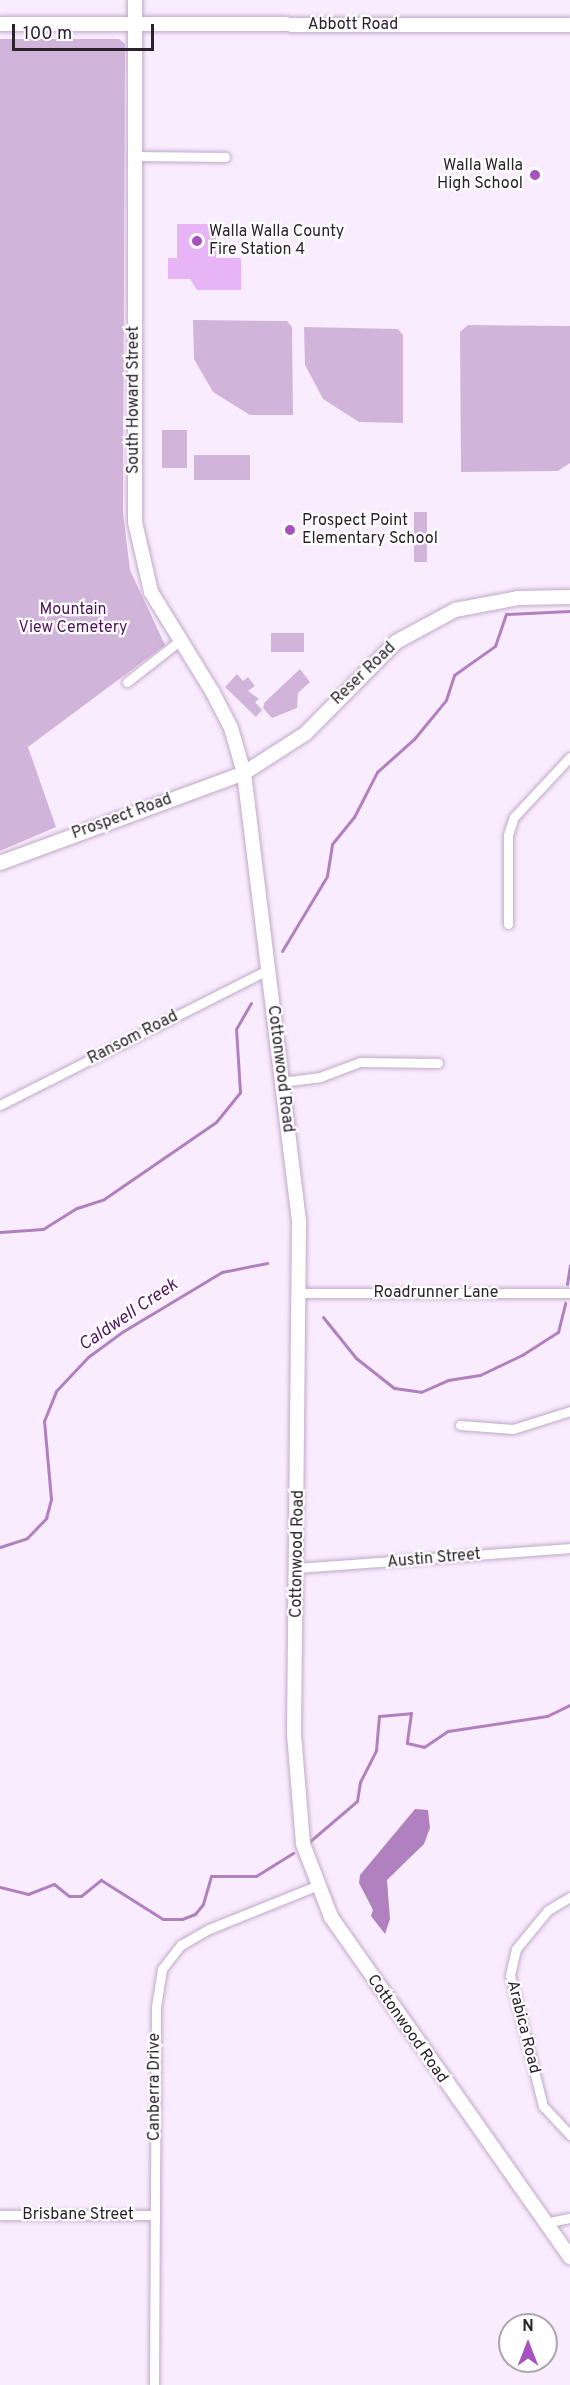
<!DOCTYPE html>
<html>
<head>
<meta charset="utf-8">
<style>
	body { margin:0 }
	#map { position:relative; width:570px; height:2385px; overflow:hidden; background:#faecff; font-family:Overpass,sans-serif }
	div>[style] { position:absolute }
	.green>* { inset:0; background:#d1b4da; transform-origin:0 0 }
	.water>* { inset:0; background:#b181bf }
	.stream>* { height:3px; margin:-1.5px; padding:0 1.5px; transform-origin:1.5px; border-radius:1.5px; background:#b181bf }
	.building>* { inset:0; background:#e7b4f6 }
	.roads { filter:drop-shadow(0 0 2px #c0a9c7) drop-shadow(0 0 2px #c0a9c7) }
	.street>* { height:9px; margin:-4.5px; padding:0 4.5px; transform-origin:4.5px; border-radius:4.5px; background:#fff }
	.secondary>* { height:14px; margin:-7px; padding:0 7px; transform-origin:7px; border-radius:7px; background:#fff }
	.dots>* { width:16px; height:16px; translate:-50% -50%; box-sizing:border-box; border:3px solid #fff; border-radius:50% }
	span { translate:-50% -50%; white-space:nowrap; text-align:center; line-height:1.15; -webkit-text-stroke:4.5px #fff; paint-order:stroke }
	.street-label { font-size:16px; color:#2b222d }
	.poi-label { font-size:16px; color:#2b222d }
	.right { translate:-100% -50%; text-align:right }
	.left { translate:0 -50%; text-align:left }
	.park-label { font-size:16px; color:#4f115e }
	.water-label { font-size:18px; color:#531763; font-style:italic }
	.north { position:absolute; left:498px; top:2313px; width:60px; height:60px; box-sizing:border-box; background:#fff; border:2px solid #aaa7ab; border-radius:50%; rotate:0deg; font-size:16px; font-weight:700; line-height:24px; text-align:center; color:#2b222d }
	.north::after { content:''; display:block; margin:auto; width:21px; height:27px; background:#a852c0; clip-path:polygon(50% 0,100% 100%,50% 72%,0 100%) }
	.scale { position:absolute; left:12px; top:24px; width:142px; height:27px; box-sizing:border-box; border:3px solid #2b222d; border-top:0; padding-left:8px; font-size:18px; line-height:21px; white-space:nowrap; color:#2b222d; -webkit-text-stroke:4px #fff; paint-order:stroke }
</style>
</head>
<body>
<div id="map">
	<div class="green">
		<i style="clip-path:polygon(0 39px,119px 39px,125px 44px,123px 513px,130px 570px,165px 645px,28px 747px,56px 827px,0 851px)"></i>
		<i style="clip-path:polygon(193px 320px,287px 321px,292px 327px,293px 415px,250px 415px,213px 392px,194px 359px)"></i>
		<i style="clip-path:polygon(468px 325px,570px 326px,570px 463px,558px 471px,461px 472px,460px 332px)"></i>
		<i style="clip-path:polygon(304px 327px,398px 329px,403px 335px,403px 423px,359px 422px,323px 399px,305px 365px)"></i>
		<i style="left:187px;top:430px;width:38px;height:25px;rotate:90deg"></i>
		<i style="left:194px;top:455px;width:56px;height:25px"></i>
		<i style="left:414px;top:512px;width:13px;height:50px"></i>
		<i style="left:271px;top:633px;width:33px;height:19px"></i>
		<i style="clip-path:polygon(300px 669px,310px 682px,298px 693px,297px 708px,272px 718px,263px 708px,265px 702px)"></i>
		<i style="clip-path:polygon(237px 674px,243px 681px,248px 677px,255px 686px,248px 691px,259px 699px,255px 702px,262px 710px,256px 717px,225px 687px)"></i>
	</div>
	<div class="water">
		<i style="clip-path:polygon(415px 1809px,428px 1810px,430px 1828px,424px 1844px,387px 1880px,390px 1919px,385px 1934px,371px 1916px,373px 1910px,359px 1883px,360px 1875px)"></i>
	</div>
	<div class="stream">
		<i style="left:282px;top:951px;width:87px;rotate:-59deg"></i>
		<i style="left:327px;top:876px;width:32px;rotate:-81deg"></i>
		<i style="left:332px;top:844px;width:35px;rotate:-51deg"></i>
		<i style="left:354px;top:817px;width:51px;rotate:-62.9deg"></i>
		<i style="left:377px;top:772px;width:50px;rotate:-41.7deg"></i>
		<i style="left:414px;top:739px;width:50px;rotate:-50.6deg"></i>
		<i style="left:446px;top:700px;width:26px;rotate:-72deg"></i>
		<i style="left:454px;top:675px;width:50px;rotate:-35.3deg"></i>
		<i style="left:495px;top:646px;width:34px;rotate:-71deg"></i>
		<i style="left:506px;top:614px;width:64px;rotate:-2.7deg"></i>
		<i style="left:0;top:1232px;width:43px;rotate:-4deg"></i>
		<i style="left:43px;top:1229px;width:40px;rotate:-32deg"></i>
		<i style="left:77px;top:1208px;width:28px;rotate:-18deg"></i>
		<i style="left:104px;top:1199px;width:136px;rotate:-34.5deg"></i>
		<i style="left:216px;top:1122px;width:38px;rotate:-51deg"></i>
		<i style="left:240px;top:1092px;width:63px;rotate:-93.6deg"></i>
		<i style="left:236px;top:1029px;width:30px;rotate:-60deg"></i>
		<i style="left:567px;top:1284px;width:19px;rotate:-81deg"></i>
		<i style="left:323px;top:1317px;width:53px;rotate:51.2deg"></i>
		<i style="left:356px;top:1358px;width:48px;rotate:38.3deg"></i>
		<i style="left:394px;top:1388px;width:27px;rotate:8deg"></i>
		<i style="left:421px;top:1392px;width:30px;rotate:-24deg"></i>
		<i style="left:448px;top:1380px;width:32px;rotate:-9deg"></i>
		<i style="left:480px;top:1375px;width:47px;rotate:-25.5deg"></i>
		<i style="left:522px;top:1355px;width:43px;rotate:-32.6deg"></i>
		<i style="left:558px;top:1332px;width:30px;rotate:-76deg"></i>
		<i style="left:0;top:1547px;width:28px;rotate:-18deg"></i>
		<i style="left:27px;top:1538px;width:28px;rotate:-46deg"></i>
		<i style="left:46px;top:1518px;width:20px;rotate:-75deg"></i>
		<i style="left:51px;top:1499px;width:78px;rotate:-95.1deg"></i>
		<i style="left:44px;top:1421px;width:32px;rotate:-68deg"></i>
		<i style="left:56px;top:1391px;width:47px;rotate:-46.7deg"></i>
		<i style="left:88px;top:1357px;width:42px;rotate:-36.3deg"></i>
		<i style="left:122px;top:1332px;width:117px;rotate:-31deg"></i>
		<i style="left:222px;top:1272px;width:46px;rotate:-11.3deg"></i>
		<i style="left:309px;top:1842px;width:63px;rotate:-40.5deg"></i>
		<i style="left:357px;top:1801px;width:19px;rotate:-81deg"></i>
		<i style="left:360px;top:1782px;width:36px;rotate:-63deg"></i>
		<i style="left:376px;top:1750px;width:34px;rotate:-85deg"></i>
		<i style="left:379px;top:1716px;width:32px;rotate:-5deg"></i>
		<i style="left:411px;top:1713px;width:30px;rotate:98deg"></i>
		<i style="left:407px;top:1743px;width:17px;rotate:13deg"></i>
		<i style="left:424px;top:1747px;width:29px;rotate:-34deg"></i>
		<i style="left:448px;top:1731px;width:100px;rotate:-8.6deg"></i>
		<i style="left:547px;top:1716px;width:25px;rotate:-26deg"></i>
		<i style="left:0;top:1887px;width:29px;rotate:14deg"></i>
		<i style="left:28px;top:1894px;width:28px;rotate:-21deg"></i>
		<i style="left:54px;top:1884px;width:19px;rotate:39deg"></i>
		<i style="left:69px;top:1896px;width:12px"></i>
		<i style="left:81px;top:1896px;width:26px;rotate:-39deg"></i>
		<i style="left:101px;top:1880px;width:73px;rotate:32.2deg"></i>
		<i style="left:163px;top:1919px;width:19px"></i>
		<i style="left:182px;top:1919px;width:14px;rotate:-21deg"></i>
		<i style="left:195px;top:1914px;width:13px;rotate:-51deg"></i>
		<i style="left:203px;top:1904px;width:29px;rotate:-74deg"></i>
		<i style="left:211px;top:1876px;width:45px"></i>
		<i style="left:256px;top:1876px;width:44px;rotate:-31.9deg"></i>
	</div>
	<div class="building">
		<i style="clip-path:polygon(177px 224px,216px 224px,216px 258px,241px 258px,241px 290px,197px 290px,190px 279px,168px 279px,168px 258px,177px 258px)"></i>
	</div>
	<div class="roads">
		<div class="street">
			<i style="left:136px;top:156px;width:89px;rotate:0.6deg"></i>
			<i style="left:127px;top:682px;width:65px;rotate:-38.1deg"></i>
			<i style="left:508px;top:924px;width:89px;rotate:-90deg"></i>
			<i style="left:508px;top:835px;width:19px;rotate:-72deg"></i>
			<i style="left:514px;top:817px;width:82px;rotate:-47deg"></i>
			<i style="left:281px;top:1082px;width:39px;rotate:-7deg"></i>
			<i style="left:320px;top:1077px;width:43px;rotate:-20.6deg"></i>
			<i style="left:360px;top:1062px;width:78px;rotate:0.7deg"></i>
			<i style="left:0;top:1105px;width:299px;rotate:-26.8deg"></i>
			<i style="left:301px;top:1293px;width:269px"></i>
			<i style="left:460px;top:1425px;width:53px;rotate:4.3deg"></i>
			<i style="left:513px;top:1429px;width:60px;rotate:-17.5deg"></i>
			<i style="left:298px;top:1568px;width:273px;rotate:-4.2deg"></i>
			<i style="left:570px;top:1897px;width:26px;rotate:149deg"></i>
			<i style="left:548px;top:1910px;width:50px;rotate:129.4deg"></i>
			<i style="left:516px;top:1949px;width:27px;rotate:103deg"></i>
			<i style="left:510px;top:1975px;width:135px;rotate:75.9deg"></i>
			<i style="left:543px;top:2106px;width:40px;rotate:47deg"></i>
			<i style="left:0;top:2215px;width:155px"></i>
			<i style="left:544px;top:2223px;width:26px;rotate:-11deg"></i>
			<i style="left:154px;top:2385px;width:378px;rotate:-89.7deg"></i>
			<i style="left:156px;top:2007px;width:38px;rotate:-81deg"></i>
			<i style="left:162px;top:1969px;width:31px;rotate:-52deg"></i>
			<i style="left:181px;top:1945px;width:32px;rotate:-30deg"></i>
			<i style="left:209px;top:1929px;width:115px;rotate:-21.9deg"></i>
		</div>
		<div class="secondary">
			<i style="left:135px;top:0;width:522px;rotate:90deg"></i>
			<i style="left:135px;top:522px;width:72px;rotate:77.1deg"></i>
			<i style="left:151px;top:592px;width:116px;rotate:58.4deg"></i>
			<i style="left:212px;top:691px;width:42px;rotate:62.8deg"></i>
			<i style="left:231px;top:728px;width:47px;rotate:73.9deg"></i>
			<i style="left:244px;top:773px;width:453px;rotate:83deg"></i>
			<i style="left:299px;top:1223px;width:511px;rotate:90.56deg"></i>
			<i style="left:294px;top:1734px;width:110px;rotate:85.3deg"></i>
			<i style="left:303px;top:1844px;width:78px;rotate:69deg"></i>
			<i style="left:331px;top:1917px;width:416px;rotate:54.9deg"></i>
			<i style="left:0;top:24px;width:570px;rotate:0.1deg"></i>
			<i style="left:0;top:863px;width:260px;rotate:-20.2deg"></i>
			<i style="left:244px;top:773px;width:72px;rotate:-32.6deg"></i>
			<i style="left:305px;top:734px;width:129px;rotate:-45.3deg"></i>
			<i style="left:396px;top:642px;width:67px;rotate:-28.5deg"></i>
			<i style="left:455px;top:610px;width:64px;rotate:-10.8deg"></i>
			<i style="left:518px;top:598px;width:52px;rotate:-1.1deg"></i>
		</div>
	</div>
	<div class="dots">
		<i style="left:535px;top:175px;background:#a852c0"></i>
		<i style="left:197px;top:241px;background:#a852c0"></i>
		<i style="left:290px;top:530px;background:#a852c0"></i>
	</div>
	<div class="street-label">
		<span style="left:353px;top:25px">Abbott Road</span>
		<span style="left:134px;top:400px;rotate:-90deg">South Howard Street</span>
		<span style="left:364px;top:674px;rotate:-44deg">Reser Road</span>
		<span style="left:122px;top:817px;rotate:-20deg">Prospect Road</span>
		<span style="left:133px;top:1038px;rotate:-27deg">Ransom Road</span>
		<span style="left:280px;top:1069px;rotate:83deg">Cottonwood Road</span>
		<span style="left:436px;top:1293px">Roadrunner Lane</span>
		<span style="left:298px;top:1554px;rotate:-89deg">Cottonwood Road</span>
		<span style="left:434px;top:1559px;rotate:-5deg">Austin Street</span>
		<span style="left:523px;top:2027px;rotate:76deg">Arabica Road</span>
		<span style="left:407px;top:2029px;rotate:55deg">Cottonwood Road</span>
		<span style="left:155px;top:2087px;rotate:-90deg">Canberra Drive</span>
		<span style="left:78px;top:2215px">Brisbane Street</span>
	</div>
	<div class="poi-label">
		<span class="right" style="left:523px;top:175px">Walla Walla<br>High School</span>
		<span class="left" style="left:209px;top:241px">Walla Walla County<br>Fire Station 4</span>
		<span class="left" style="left:302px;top:530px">Prospect Point<br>Elementary School</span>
	</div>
	<div class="park-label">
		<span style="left:73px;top:619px">Mountain<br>View Cemetery</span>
	</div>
	<div class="water-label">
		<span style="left:129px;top:1316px;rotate:-34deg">Caldwell Creek</span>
	</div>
	<div class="north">N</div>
	<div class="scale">100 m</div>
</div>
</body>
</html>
